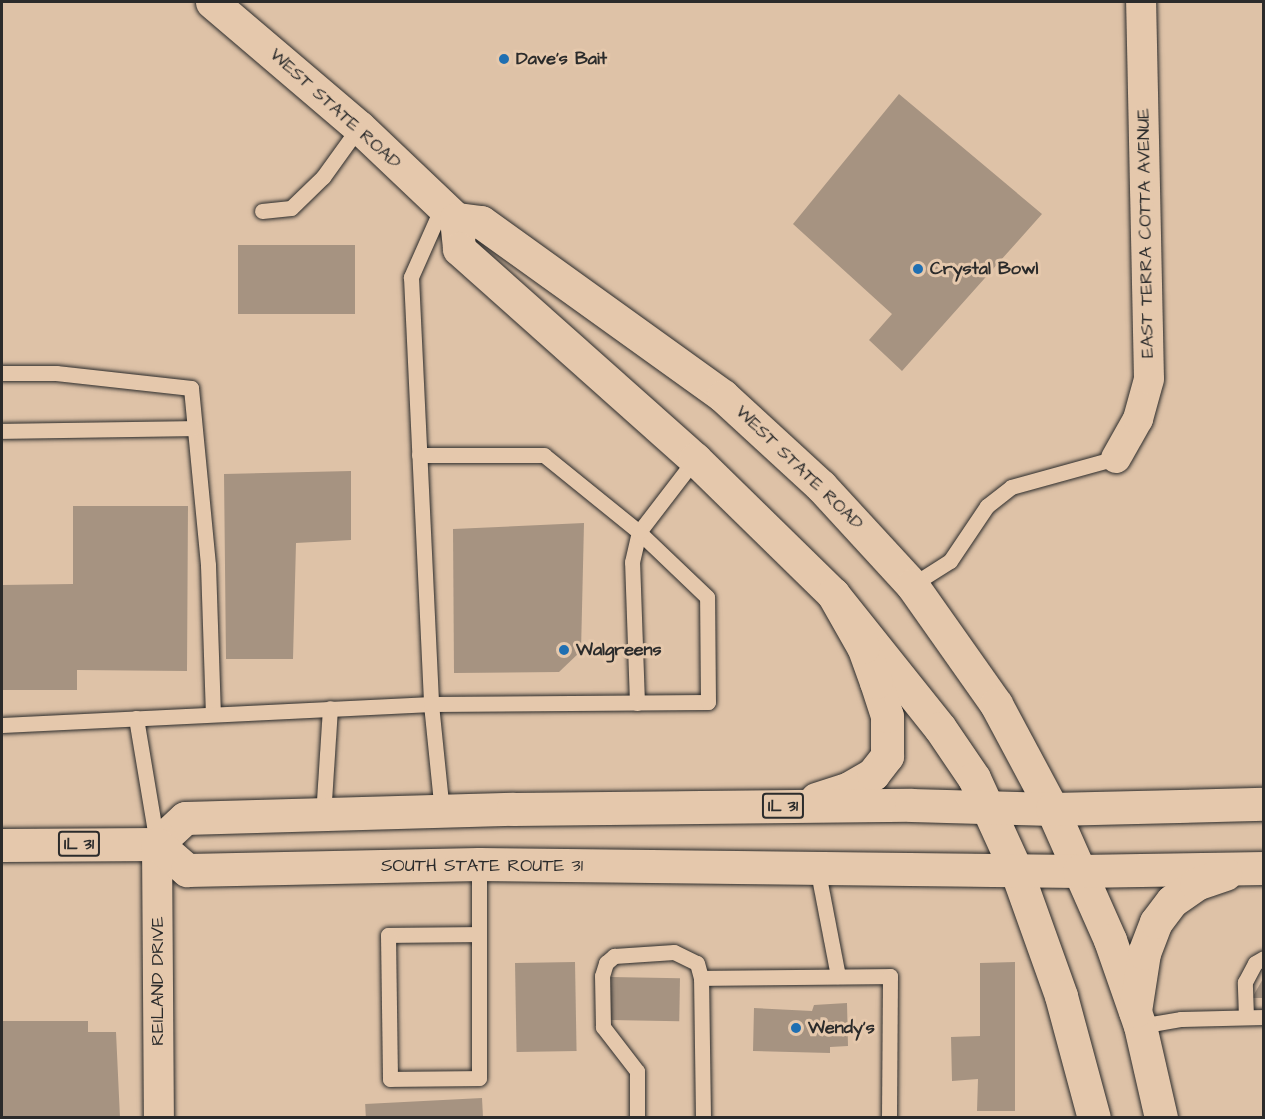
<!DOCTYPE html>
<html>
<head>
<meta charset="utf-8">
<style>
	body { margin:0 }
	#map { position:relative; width:1265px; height:1119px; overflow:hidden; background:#dec2a7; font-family:"Architects Daughter",sans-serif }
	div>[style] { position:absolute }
	.building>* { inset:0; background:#a69381; transform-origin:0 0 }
	.roads { filter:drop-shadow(0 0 2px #2b2b2b) drop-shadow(0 0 2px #2b2b2b) }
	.lane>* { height:15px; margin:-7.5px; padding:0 7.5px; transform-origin:7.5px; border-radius:7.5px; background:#e5c8ac }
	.street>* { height:30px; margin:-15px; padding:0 15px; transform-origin:15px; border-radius:15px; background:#e5c8ac }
	.secondary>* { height:33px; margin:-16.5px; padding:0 16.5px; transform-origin:16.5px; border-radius:16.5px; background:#e5c8ac }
	.primary>* { height:33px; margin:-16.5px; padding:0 16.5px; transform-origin:16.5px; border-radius:16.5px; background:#e5c8ac }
	.dots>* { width:16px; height:16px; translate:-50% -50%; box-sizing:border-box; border:3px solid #e5c8ac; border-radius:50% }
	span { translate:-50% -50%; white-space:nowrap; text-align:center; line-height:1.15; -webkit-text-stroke:6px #e5c8ac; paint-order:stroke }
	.shield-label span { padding:2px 4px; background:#e5c8ac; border:2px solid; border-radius:4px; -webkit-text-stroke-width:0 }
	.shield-label { font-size:16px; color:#2b2b2b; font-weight:700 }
	.poi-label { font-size:18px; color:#2b2b2b; font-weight:700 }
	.left { translate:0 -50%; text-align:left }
	.street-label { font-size:18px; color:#2b2b2b }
	.frame { position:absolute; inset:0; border:3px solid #2b2b2b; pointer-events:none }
</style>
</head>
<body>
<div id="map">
	<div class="building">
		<i style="clip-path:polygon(899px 94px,1042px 214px,902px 371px,869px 340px,892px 314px,793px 224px)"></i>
		<i style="left:238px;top:245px;width:117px;height:69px"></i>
		<i style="clip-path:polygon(351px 471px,351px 540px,296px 543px,293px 659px,226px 659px,224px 474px)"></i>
		<i style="clip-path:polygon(73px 506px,188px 506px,187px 671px,77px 670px,77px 690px,2px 690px,2px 585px,73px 584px)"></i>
		<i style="clip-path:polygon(584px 523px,581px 651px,559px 672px,454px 673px,453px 529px)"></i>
		<i style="left:575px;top:962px;width:89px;height:60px;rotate:89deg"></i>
		<i style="clip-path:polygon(1015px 962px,1015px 1111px,977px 1111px,978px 1079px,952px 1081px,951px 1037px,980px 1036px,980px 963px)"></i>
		<i style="left:611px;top:977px;width:69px;height:43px;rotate:1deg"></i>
		<i style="clip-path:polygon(1264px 977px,1264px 998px,1252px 998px)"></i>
		<i style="clip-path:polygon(847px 1003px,848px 1046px,830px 1047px,830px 1053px,753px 1051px,754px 1008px,812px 1011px,814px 1005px)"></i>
		<i style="clip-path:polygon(2px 1021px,88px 1021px,88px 1032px,116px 1032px,120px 1118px,2px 1118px)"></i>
		<i style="left:482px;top:1098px;width:20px;height:117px;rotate:87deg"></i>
	</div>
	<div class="roads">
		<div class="lane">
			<i style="left:442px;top:207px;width:77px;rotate:113.9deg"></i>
			<i style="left:411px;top:277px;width:427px;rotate:87.3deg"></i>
			<i style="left:431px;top:704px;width:109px;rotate:84.2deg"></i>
			<i style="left:262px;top:211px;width:29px;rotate:-6deg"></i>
			<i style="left:291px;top:208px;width:45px;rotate:-44.1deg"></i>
			<i style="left:323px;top:177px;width:62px;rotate:-54.2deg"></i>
			<i style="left:2px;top:373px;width:54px"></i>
			<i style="left:56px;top:373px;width:136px;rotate:6.3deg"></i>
			<i style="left:191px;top:388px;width:178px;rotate:84.5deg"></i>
			<i style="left:208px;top:565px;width:149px;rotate:88.1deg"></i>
			<i style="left:2px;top:431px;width:191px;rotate:-0.9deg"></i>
			<i style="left:912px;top:585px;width:45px;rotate:-32.3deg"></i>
			<i style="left:950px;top:561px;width:66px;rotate:-56.1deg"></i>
			<i style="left:987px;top:506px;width:31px;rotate:-38deg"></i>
			<i style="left:1011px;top:487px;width:109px;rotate:-15.4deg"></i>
			<i style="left:637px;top:703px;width:141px;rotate:-92deg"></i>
			<i style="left:632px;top:562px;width:31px;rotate:-77deg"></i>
			<i style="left:639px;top:532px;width:92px;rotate:-52.5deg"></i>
			<i style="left:136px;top:718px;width:128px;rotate:80.5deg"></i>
			<i style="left:2px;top:725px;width:430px;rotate:-2.8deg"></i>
			<i style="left:431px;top:704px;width:277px;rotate:-0.4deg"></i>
			<i style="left:708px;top:702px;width:105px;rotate:-90.5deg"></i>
			<i style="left:707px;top:597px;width:94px;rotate:-136.3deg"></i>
			<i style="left:639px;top:532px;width:122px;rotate:-141deg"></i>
			<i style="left:544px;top:455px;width:125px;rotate:180deg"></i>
			<i style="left:323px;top:816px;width:108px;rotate:-86.3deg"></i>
			<i style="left:817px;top:867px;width:111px;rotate:79.1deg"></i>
			<i style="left:478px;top:934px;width:90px;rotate:179.4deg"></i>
			<i style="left:388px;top:935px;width:144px;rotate:89.2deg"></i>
			<i style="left:390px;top:1079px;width:89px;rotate:-0.6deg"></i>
			<i style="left:479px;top:1078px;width:214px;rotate:-90deg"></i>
			<i style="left:1246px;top:1017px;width:35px;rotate:-92deg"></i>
			<i style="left:1245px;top:982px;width:21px;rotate:-62deg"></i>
			<i style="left:1255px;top:963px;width:10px;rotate:-29deg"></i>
			<i style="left:1140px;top:1026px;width:42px;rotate:-9.7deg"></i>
			<i style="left:1181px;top:1019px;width:83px;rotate:-1.4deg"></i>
			<i style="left:637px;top:1118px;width:47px;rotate:-90deg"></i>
			<i style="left:637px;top:1071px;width:56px;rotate:-127.7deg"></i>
			<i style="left:603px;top:1027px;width:51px;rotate:-91.1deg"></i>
			<i style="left:602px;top:976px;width:14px;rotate:-73deg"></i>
			<i style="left:606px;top:963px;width:11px;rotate:-41deg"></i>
			<i style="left:614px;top:956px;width:60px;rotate:-3.8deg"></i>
			<i style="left:674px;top:952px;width:25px;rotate:26deg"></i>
			<i style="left:697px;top:963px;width:16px;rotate:75deg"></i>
			<i style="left:703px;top:1118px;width:140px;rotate:-90.8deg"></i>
			<i style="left:701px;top:978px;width:189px;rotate:-0.6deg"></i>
			<i style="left:890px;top:976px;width:142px;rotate:90.4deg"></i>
		</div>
		<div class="street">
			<i style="left:1116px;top:458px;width:45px;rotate:-60.6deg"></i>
			<i style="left:1138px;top:419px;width:41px;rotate:-74.6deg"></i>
			<i style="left:1149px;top:379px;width:377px;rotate:-91.2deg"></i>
			<i style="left:157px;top:844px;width:274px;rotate:89.6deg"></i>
		</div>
		<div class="secondary">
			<i style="left:212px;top:2px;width:193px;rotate:40.4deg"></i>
			<i style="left:359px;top:127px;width:134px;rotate:43.5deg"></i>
			<i style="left:456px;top:219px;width:25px;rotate:7deg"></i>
			<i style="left:481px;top:222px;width:298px;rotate:35.7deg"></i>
			<i style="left:723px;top:396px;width:133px;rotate:42.6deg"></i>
			<i style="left:821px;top:486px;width:134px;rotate:47.4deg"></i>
			<i style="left:912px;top:585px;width:146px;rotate:54.8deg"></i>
			<i style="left:996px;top:704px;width:119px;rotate:61.9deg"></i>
			<i style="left:1052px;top:809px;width:143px;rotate:66.1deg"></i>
			<i style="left:1110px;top:940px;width:91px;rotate:70.8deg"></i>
			<i style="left:1140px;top:1026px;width:94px;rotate:77.1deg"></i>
			<i style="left:456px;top:219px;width:30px;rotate:84deg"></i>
			<i style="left:459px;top:249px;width:316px;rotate:41.7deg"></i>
			<i style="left:695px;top:459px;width:193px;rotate:44.4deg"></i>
			<i style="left:833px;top:594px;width:171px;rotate:51.4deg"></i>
			<i style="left:940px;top:728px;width:60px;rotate:55.8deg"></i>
			<i style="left:974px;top:778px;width:101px;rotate:65.5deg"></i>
			<i style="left:1016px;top:870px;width:134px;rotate:70.3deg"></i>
			<i style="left:1061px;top:996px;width:126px;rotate:74.9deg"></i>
		</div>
		<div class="primary">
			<i style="left:816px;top:799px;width:35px;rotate:-18deg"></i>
			<i style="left:849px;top:788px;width:28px;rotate:-30deg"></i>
			<i style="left:873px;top:774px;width:23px;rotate:-52deg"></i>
			<i style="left:887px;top:756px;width:40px;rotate:-90deg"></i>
			<i style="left:887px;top:716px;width:36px;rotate:-108deg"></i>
			<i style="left:876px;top:682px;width:37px;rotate:-110deg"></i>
			<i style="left:863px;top:647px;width:61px;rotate:-119.5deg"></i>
			<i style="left:157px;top:844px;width:38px;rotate:-43deg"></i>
			<i style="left:185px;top:818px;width:328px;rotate:-1.6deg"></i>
			<i style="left:513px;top:809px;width:398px;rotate:-0.6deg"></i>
			<i style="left:911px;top:805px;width:141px;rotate:1.6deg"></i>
			<i style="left:1052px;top:809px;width:212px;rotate:-1.4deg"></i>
			<i style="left:2px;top:845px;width:155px;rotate:-0.4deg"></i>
			<i style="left:157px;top:844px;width:40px;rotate:41deg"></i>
			<i style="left:187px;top:870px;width:292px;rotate:-1.2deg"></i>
			<i style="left:479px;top:864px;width:600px;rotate:0.67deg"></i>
			<i style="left:1079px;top:871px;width:185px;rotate:-0.9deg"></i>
			<i style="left:1135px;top:1011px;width:59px;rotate:-81.2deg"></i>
			<i style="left:1144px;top:953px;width:33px;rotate:-69deg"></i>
			<i style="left:1156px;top:922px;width:26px;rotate:-53deg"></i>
			<i style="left:1172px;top:901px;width:29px;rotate:-35deg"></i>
			<i style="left:1196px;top:884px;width:31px;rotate:-19deg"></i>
		</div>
	</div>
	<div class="dots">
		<i style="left:504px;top:59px;background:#1f6fb2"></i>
		<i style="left:918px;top:269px;background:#1f6fb2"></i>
		<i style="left:564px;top:650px;background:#1f6fb2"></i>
		<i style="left:796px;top:1028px;background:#1f6fb2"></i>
	</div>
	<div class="shield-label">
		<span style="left:783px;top:806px">IL 31</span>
		<span style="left:79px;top:844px">IL 31</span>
	</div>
	<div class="poi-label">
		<span class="left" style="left:516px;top:59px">Dave's Bait</span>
		<span class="left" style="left:930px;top:269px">Crystal Bowl</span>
		<span class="left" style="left:576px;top:650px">Walgreens</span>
		<span class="left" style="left:808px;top:1028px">Wendy's</span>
	</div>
	<div class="street-label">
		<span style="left:335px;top:109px;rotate:42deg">WEST STATE ROAD</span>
		<span style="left:1146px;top:233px;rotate:-91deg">EAST TERRA COTTA AVENUE</span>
		<span style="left:799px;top:468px;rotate:44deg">WEST STATE ROAD</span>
		<span style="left:482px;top:866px">SOUTH STATE ROUTE 31</span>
		<span style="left:158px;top:981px;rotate:-90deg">REILAND DRIVE</span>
	</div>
	<div class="frame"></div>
</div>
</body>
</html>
